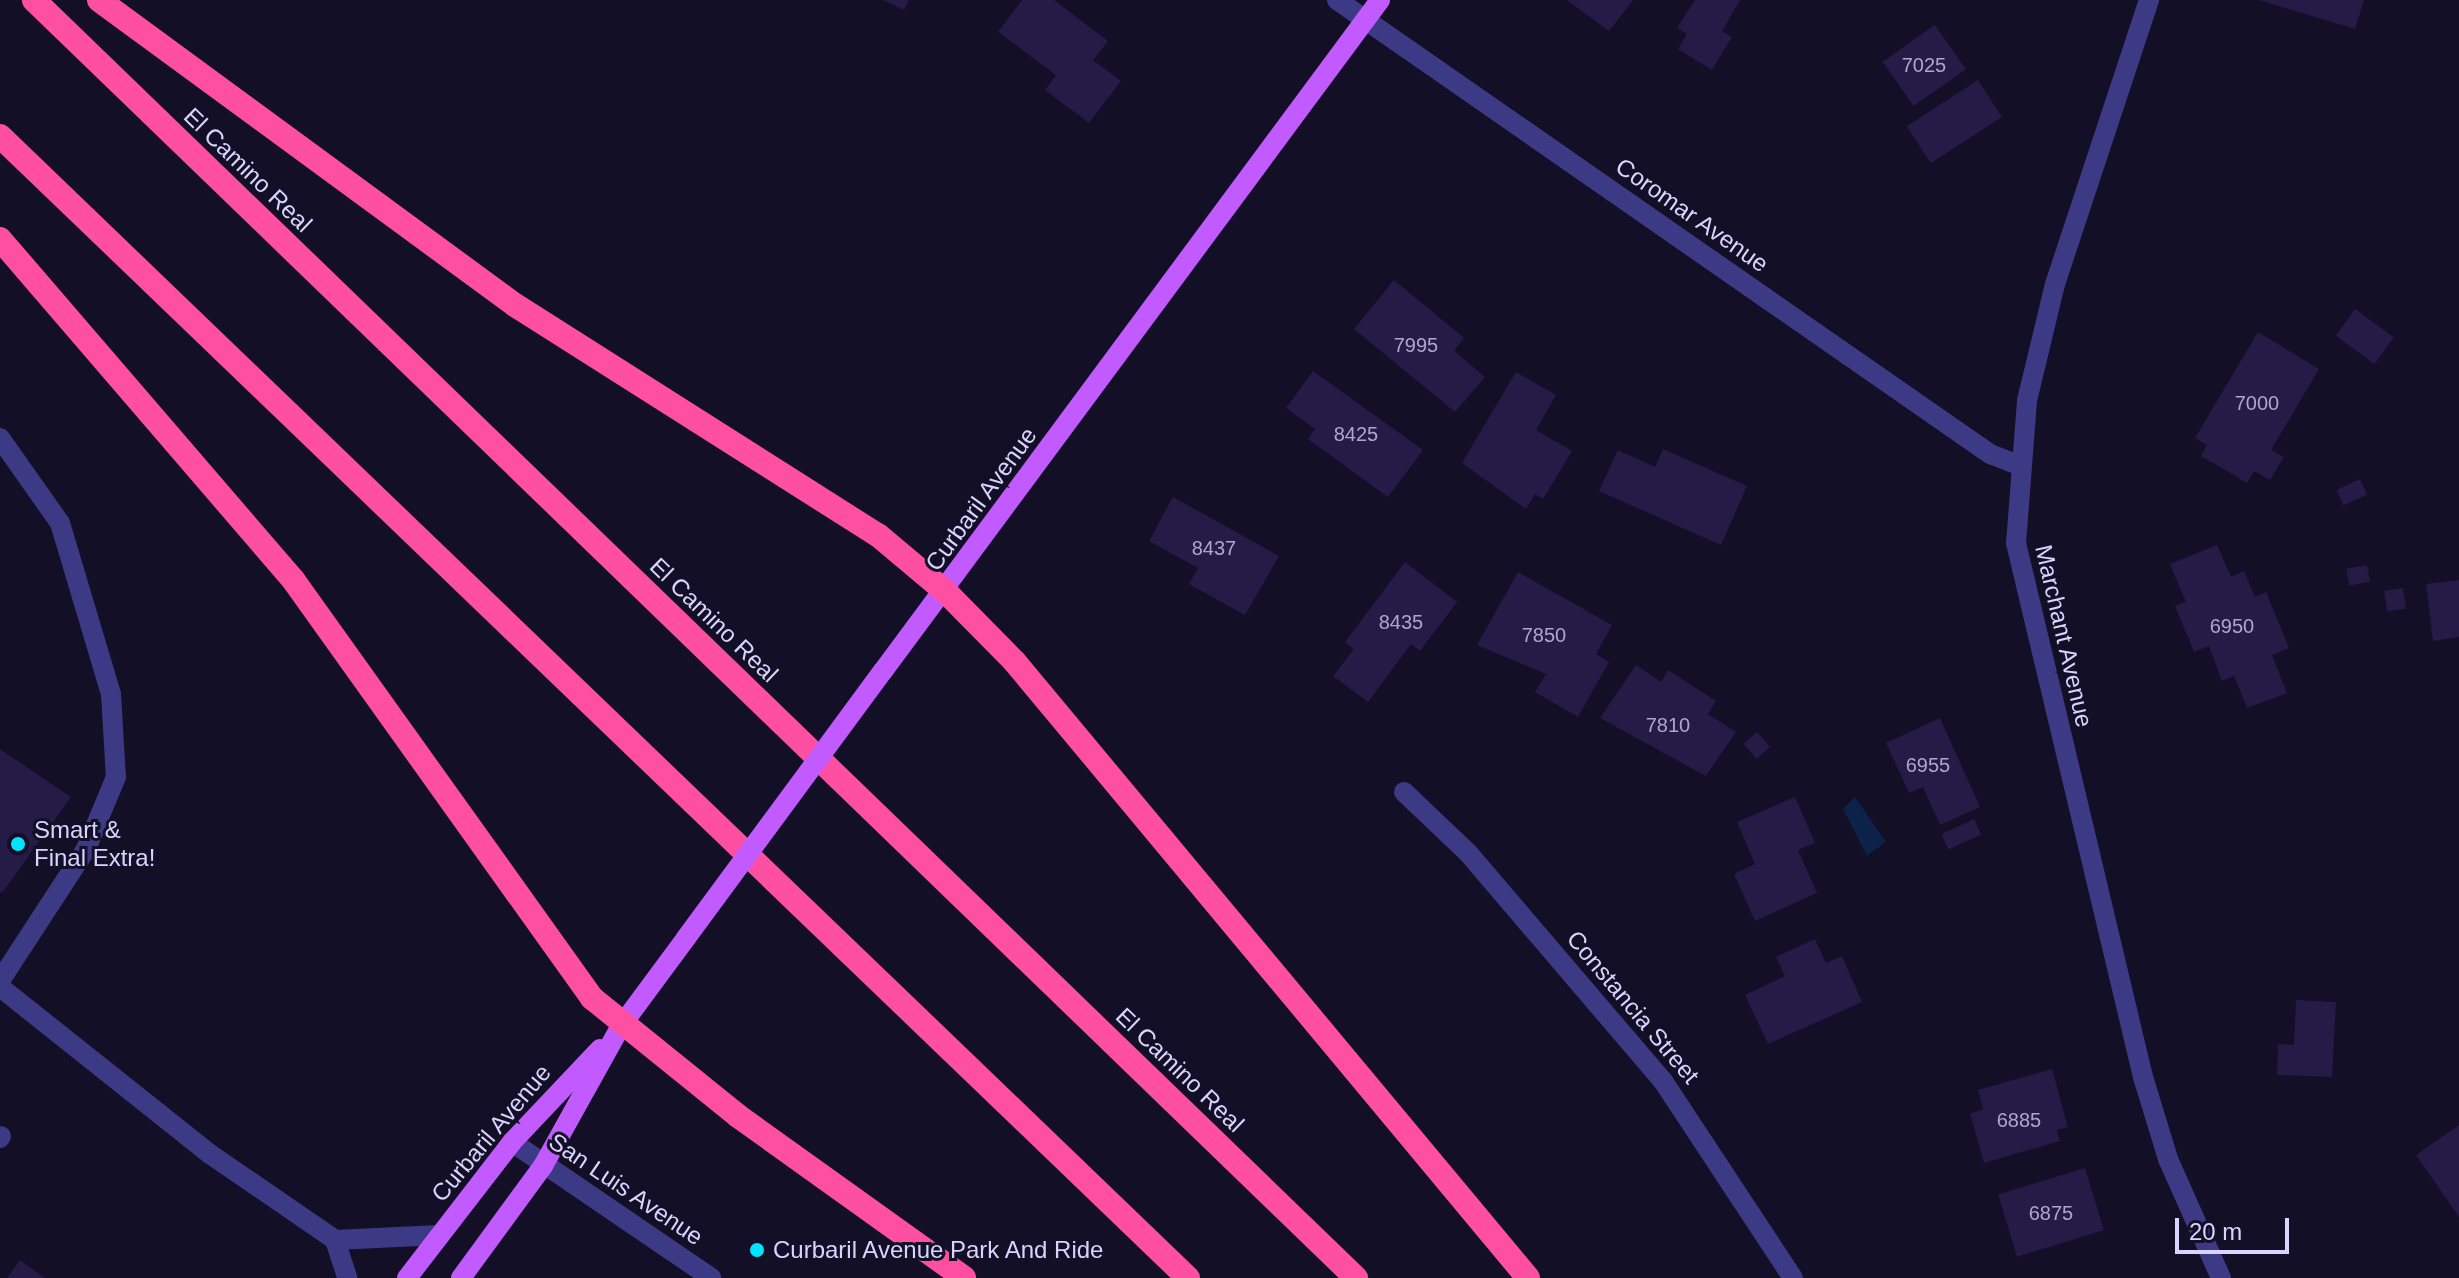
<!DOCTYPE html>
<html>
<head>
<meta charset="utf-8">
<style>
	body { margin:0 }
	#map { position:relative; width:2459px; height:1278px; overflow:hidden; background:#130f26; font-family:Helvetica,sans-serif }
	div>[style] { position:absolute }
	.water>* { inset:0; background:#0c2248 }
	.building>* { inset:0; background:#241b47; transform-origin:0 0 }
	.minor>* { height:20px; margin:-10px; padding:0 10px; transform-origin:10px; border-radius:10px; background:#3d3a85 }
	.major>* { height:20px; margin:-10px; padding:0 10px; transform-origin:10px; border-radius:10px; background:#c25bff }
	.highway>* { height:24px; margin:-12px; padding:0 12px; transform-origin:12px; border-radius:12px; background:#ff4fa3 }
	.major-bridge>* { height:20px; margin:-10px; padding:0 10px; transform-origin:10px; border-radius:10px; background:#c25bff }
	.dots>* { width:22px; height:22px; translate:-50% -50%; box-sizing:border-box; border:4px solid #130f26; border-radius:50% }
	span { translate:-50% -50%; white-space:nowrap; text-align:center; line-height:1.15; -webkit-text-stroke:6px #130f26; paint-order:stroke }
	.number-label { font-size:20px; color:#aca6d1 }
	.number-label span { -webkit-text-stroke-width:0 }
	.street-label { font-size:24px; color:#d9d4ff }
	.poi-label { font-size:24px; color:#d9d4ff }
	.left { translate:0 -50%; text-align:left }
	.scale { position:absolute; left:2175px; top:1218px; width:114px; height:36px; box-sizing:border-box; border:4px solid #d9d4ff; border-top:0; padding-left:10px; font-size:24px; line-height:28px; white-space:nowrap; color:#d9d4ff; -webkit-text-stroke:6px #130f26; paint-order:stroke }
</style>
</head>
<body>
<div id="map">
	<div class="water">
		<i style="clip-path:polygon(1855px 797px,1886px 842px,1867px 856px,1843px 809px)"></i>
	</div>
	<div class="building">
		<i style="clip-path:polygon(883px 0,909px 0,904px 10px)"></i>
		<i style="clip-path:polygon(1022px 0,1054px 0,1108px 41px,1093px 60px,1121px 81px,1089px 123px,1045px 90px,1056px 75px,998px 32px)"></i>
		<i style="clip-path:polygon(1567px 0,1633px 0,1609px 31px)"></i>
		<i style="clip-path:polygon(1695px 0,1740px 0,1722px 31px,1732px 37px,1712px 70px,1678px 49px,1687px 34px,1677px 28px)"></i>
		<i style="clip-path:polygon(2259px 0,2364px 0,2355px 29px)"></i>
		<i style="left:1935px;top:25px;width:54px;height:64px;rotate:55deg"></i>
		<i style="left:1978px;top:80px;width:44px;height:85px;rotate:57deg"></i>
		<i style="clip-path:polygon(1394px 280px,1464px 338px,1454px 351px,1485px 377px,1455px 412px,1354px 329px)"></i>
		<i style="left:2355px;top:309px;width:48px;height:33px;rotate:36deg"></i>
		<i style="clip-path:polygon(2258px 332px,2319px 369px,2271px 450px,2284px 457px,2270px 480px,2254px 471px,2247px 483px,2201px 456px,2207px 445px,2195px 438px)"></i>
		<i style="clip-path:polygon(1313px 371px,1423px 450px,1388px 497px,1308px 439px,1315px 429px,1286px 408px)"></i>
		<i style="clip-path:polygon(1516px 372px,1556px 395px,1536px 430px,1572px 451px,1543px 499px,1535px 494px,1526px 509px,1462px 463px)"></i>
		<i style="clip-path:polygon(1663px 449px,1747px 486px,1721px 545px,1599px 491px,1618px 450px,1655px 467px)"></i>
		<i style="left:2360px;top:479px;width:17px;height:26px;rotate:65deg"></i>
		<i style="clip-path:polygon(1173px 497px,1279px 556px,1245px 615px,1189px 584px,1198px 568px,1149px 541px)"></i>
		<i style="clip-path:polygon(2217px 545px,2231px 577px,2244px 571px,2255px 597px,2266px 592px,2289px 648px,2272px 655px,2287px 693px,2247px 708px,2234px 676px,2222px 681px,2209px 646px,2194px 652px,2175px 606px,2186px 602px,2170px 564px)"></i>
		<i style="clip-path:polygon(1405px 562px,1457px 602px,1420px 651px,1411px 644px,1368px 702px,1333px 676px,1354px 649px,1345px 642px)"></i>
		<i style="left:2367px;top:565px;width:17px;height:21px;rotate:80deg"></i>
		<i style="clip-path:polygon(1518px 572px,1612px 625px,1596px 654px,1609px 662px,1578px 717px,1535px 692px,1546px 674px,1477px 645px)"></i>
		<i style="clip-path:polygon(2459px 580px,2459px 637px,2433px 641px,2426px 584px)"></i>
		<i style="left:2403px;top:588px;width:21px;height:19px;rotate:82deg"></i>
		<i style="clip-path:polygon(1636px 665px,1661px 682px,1668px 670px,1716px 701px,1708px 714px,1736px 732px,1706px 776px,1600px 718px)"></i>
		<i style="clip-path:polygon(1940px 718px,1980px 807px,1940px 825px,1923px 787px,1909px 793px,1886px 743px)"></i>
		<i style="left:1757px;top:732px;width:20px;height:18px;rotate:49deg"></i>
		<i style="clip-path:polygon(0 749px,71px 797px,2px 893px,0 892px)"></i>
		<i style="clip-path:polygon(1795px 797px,1815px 843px,1798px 850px,1817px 893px,1755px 921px,1734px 874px,1755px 864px,1737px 822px)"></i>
		<i style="left:1974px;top:819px;width:17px;height:36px;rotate:65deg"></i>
		<i style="clip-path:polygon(1815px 939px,1826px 963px,1842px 956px,1862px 1002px,1768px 1044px,1745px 995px,1785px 976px,1776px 957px)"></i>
		<i style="clip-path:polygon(2296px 1000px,2336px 1002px,2332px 1077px,2277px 1075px,2278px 1044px,2294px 1045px)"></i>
		<i style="clip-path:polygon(2052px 1069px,2068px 1127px,2057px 1130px,2060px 1141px,1984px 1163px,1970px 1114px,1983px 1109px,1978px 1090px)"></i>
		<i style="clip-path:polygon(2459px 1125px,2459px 1217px,2416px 1155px)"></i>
		<i style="left:2085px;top:1168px;width:65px;height:91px;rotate:73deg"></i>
		<i style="clip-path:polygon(20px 1260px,45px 1278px,7px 1278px)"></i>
	</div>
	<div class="minor">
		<i style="left:1337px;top:0;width:795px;rotate:34.81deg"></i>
		<i style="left:1990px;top:454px;width:33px;rotate:21deg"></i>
		<i style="left:2149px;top:0;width:299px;rotate:108.3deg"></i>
		<i style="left:2055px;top:284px;width:120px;rotate:103.5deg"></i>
		<i style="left:2027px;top:401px;width:142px;rotate:94.4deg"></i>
		<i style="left:2016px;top:543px;width:549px;rotate:76.62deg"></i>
		<i style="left:2143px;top:1077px;width:86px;rotate:73deg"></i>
		<i style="left:2168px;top:1159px;width:130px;rotate:66deg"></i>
		<i style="left:0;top:438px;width:104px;rotate:54.8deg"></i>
		<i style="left:60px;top:523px;width:178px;rotate:73.4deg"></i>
		<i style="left:111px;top:694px;width:83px;rotate:86.6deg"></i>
		<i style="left:116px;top:777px;width:78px;rotate:112.6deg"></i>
		<i style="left:86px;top:849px;width:158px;rotate:123.1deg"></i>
		<i style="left:1404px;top:792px;width:90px;rotate:43.6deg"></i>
		<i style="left:1469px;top:854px;width:299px;rotate:49.5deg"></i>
		<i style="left:1663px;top:1081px;width:236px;rotate:56.6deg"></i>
		<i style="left:0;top:987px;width:268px;rotate:38.5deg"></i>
		<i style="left:210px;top:1154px;width:152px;rotate:34.5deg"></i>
		<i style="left:335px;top:1240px;width:104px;rotate:-2.8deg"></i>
		<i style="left:0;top:1138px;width:2px;rotate:-63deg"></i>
		<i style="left:512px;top:1142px;width:241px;rotate:34.3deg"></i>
		<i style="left:335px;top:1240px;width:40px;rotate:72deg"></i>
	</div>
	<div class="major">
		<i style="left:883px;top:671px;width:835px;rotate:-53.47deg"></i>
		<i style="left:407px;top:1278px;width:172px;rotate:-52.3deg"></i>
		<i style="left:512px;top:1142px;width:128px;rotate:-46.6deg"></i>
		<i style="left:461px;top:1278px;width:139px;rotate:-53.8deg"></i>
		<i style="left:543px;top:1166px;width:160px;rotate:-60.9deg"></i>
		<i style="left:621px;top:1026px;width:109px;rotate:-53.5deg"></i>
	</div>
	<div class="highway">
		<i style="left:34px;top:0;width:1839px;rotate:44.03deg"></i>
		<i style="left:99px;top:0;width:516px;rotate:36.25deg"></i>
		<i style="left:515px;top:305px;width:430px;rotate:32.4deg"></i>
		<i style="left:878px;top:535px;width:89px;rotate:40deg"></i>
		<i style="left:946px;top:592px;width:97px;rotate:45.4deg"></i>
		<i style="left:1014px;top:661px;width:803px;rotate:50.2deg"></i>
		<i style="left:0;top:136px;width:1648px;rotate:43.87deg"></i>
		<i style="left:0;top:239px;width:451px;rotate:49.3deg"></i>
		<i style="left:294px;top:581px;width:513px;rotate:54.45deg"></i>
		<i style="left:592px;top:998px;width:188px;rotate:38.9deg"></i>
		<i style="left:738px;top:1116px;width:278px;rotate:35.6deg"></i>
	</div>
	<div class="major-bridge">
		<i style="left:686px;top:938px;width:332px;rotate:-53.6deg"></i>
	</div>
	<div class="dots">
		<i style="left:18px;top:844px;background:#00e5ff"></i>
		<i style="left:757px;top:1250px;background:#00e5ff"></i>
	</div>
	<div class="number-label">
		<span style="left:1924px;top:65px">7025</span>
		<span style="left:1416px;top:345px">7995</span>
		<span style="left:2257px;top:403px">7000</span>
		<span style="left:1356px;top:434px">8425</span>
		<span style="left:1214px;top:548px">8437</span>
		<span style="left:1401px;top:622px">8435</span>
		<span style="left:2232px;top:626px">6950</span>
		<span style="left:1544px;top:635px">7850</span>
		<span style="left:1668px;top:725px">7810</span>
		<span style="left:1928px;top:765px">6955</span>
		<span style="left:2019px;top:1120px">6885</span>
		<span style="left:2051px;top:1213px">6875</span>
	</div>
	<div class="street-label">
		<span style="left:248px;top:170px;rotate:44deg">El Camino Real</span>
		<span style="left:1692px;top:215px;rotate:35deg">Coromar Avenue</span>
		<span style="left:981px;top:499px;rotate:-54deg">Curbaril Avenue</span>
		<span style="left:714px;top:620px;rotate:44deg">El Camino Real</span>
		<span style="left:2064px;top:636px;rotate:77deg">Marchant Avenue</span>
		<span style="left:1633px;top:1007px;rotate:50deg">Constancia Street</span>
		<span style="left:1180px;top:1070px;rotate:44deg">El Camino Real</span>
		<span style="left:491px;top:1133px;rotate:-50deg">Curbaril Avenue</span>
		<span style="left:626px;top:1189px;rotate:34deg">San Luis Avenue</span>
	</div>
	<div class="poi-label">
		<span class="left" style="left:34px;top:844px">Smart &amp;<br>Final Extra!</span>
		<span class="left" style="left:773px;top:1250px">Curbaril Avenue Park And Ride</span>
	</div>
	<div class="scale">20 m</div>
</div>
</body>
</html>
